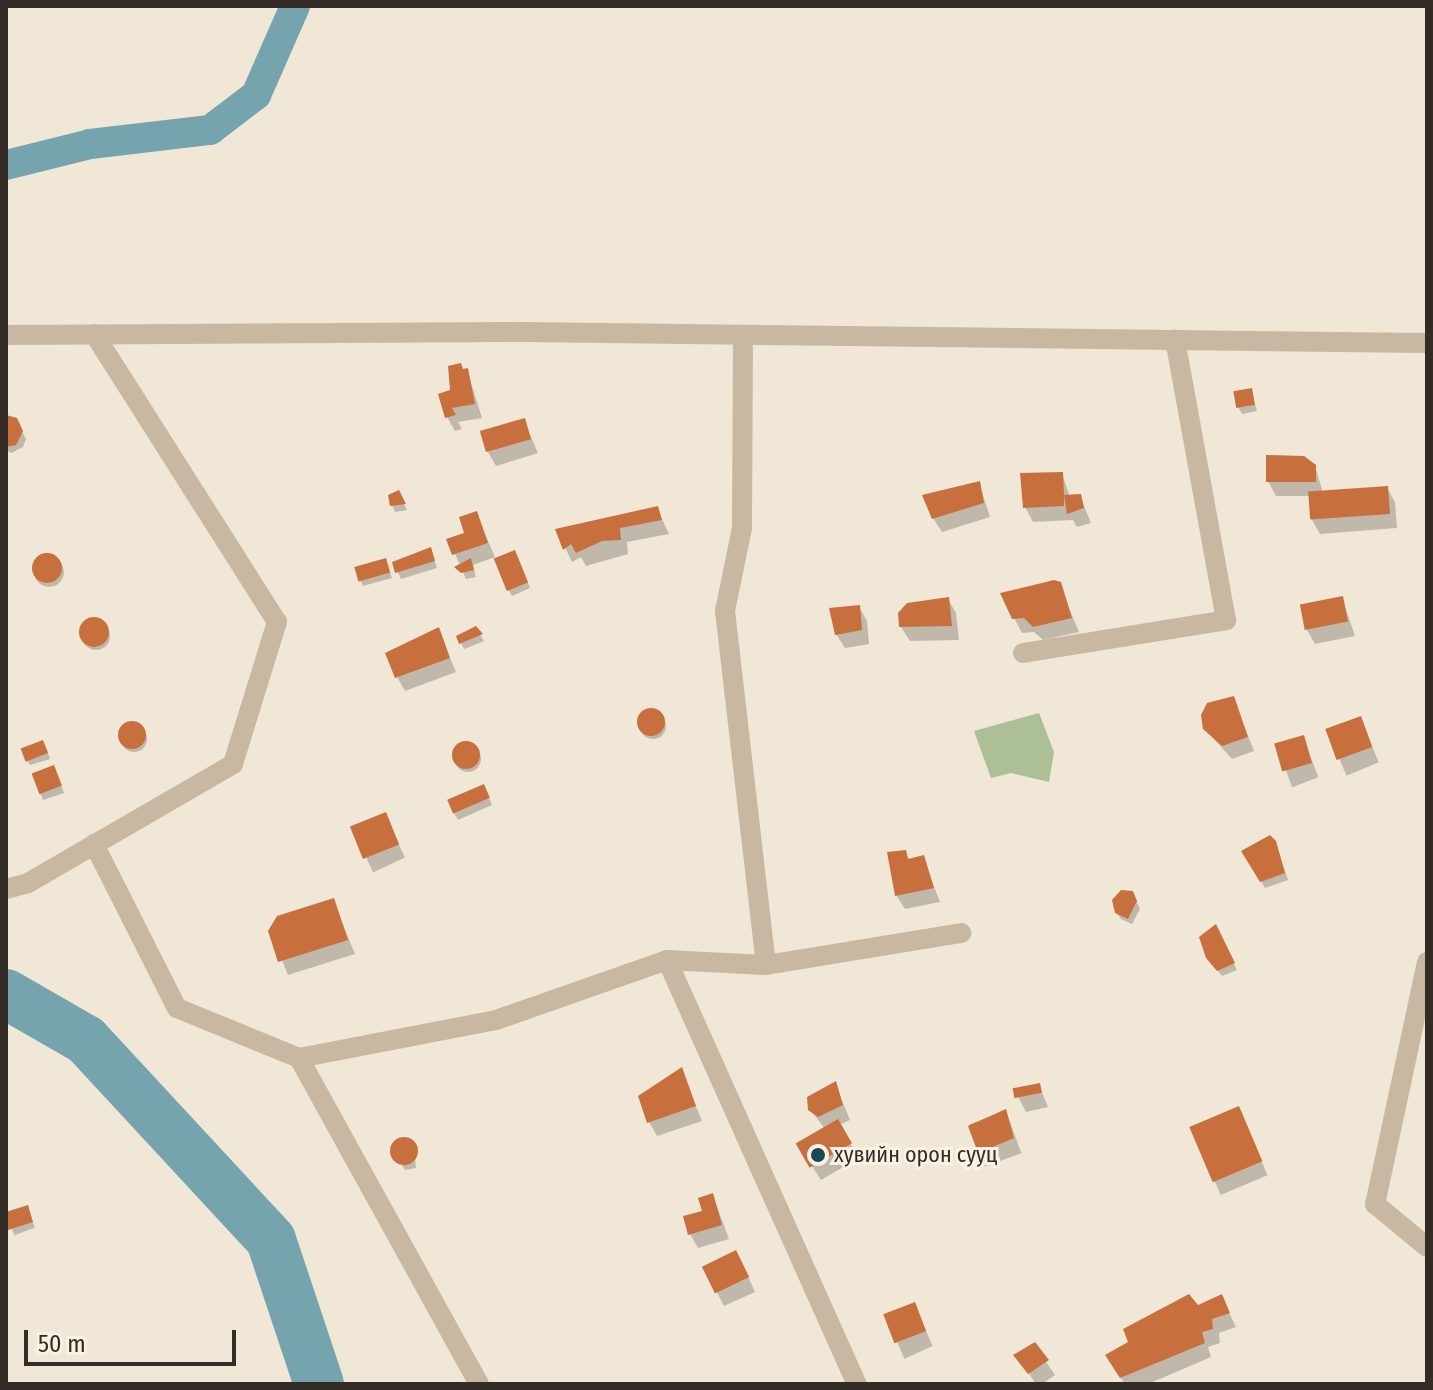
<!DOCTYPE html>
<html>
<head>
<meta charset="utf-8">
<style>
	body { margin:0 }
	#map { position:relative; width:1433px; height:1390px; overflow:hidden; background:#f1e7d6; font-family:"Fira Sans Condensed",sans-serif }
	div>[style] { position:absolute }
	.green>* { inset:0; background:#acbf96 }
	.shadow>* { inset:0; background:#0003; transform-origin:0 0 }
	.round { border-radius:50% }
	.canal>* { height:30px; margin:-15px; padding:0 15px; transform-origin:15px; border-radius:15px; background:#75a4ae }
	.river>* { height:50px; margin:-25px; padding:0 25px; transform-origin:25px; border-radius:25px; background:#75a4ae }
	.building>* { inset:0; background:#c7703d; transform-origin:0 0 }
	.minor>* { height:20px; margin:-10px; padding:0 10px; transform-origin:10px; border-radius:10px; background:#c8b8a2 }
	.dots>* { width:22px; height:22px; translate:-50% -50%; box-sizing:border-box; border:4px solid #f9f1e2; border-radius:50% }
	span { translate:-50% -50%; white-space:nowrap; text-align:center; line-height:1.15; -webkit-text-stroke:6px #f9f1e2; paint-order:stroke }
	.poi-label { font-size:22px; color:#332b25 }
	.left { translate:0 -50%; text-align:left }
	.frame { position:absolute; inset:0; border:8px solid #332b25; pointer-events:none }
	.scale { position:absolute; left:24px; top:1330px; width:212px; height:36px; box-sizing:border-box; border:4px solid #332b25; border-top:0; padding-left:10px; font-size:24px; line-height:28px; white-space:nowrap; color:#332b25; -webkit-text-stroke:6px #f9f1e2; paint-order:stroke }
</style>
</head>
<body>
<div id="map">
	<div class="green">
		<i style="clip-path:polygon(1039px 713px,1054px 752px,1049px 782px,1011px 773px,991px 778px,974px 731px)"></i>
	</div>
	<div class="shadow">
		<i style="clip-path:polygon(467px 370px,482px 418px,458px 422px,462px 429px,455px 431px,447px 417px,452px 392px)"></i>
		<i style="clip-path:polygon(1251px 390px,1257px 411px,1242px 414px,1238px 407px)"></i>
		<i style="clip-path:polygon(6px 418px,20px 427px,26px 439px,23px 447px,11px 453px,6px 450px)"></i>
		<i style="clip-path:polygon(524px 421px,538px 453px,496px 466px,488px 452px)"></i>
		<i style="clip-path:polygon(1315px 466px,1323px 493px,1387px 488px,1395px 502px,1397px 528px,1320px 534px,1312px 520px,1310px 496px,1276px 496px,1268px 481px)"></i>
		<i style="clip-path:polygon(1062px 474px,1070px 497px,1080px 496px,1091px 523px,1077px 527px,1073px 520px,1033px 522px,1025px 507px)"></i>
		<i style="clip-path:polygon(979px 483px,990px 517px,942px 532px,933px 518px)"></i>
		<i style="clip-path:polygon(398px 493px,407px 510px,395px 512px,392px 505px)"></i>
		<i style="clip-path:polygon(657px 508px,669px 534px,627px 542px,628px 554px,586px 566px,581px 557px,572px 562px,557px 531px)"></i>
		<i style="clip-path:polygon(476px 513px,495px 557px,473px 565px,476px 577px,466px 579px,449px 540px,466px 534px)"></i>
		<i style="clip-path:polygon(433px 556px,437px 568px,401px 579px,394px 564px)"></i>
		<i class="round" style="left:34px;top:557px;width:30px;height:30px"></i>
		<i style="clip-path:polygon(518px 558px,530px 588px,512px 596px,508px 589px)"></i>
		<i style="clip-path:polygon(388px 567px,392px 578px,363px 586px,360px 580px)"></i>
		<i style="clip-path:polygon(1059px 584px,1079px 632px,1043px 640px,1034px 632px,1022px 633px,1014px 618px)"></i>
		<i style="clip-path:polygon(1342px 598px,1355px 636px,1315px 644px,1307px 630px)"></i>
		<i style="clip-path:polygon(948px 599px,956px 613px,959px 640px,910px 641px,901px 627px)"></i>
		<i style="clip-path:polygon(859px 607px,867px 621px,869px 644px,845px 648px,836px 634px)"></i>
		<i class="round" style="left:82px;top:622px;width:28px;height:28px"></i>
		<i style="clip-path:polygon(476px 628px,484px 641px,464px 649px,461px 643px)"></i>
		<i style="clip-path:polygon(438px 630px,456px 672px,405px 691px,397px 677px)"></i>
		<i style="clip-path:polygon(1233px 698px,1254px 751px,1232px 759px,1205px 729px)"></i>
		<i class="round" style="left:640px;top:713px;width:26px;height:26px"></i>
		<i style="left:1360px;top:718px;width:48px;height:35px;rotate:67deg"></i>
		<i class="round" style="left:121px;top:726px;width:26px;height:26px"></i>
		<i style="left:1303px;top:737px;width:43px;height:28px;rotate:69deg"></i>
		<i class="round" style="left:455px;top:746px;width:26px;height:26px"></i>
		<i style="clip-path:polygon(46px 748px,50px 759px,30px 765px,26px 759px)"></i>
		<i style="clip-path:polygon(57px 773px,64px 793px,43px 800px,33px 774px)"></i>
		<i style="clip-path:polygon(487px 793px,492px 805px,458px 820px,454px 813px)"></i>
		<i style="left:385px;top:815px;width:47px;height:35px;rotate:65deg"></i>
		<i style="clip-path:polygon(1275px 842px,1288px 880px,1265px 888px,1244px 852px)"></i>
		<i style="clip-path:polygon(905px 852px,910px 861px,923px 858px,940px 902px,905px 909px,896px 895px)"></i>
		<i style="clip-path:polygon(333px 900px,355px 954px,288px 975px,270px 931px)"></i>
		<i style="clip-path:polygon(1136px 900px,1140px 909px,1132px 924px,1121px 919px,1116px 912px)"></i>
		<i style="clip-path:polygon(1219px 933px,1237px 970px,1222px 976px,1212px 964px)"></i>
		<i style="clip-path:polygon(681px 1070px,702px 1121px,657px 1136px,649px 1122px)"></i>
		<i style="clip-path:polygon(835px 1084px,850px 1120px,839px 1125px,859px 1158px,821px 1180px,806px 1157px,825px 1129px,810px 1109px)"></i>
		<i style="clip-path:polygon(1039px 1085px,1048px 1107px,1026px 1112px,1018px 1097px)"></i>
		<i style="left:1239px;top:1108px;width:73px;height:51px;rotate:67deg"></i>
		<i style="left:1006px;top:1111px;width:45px;height:39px;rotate:70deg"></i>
		<i style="clip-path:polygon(398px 1140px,414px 1144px,416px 1168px,405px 1170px,396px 1156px,392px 1150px)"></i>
		<i style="clip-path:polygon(713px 1196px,729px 1239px,698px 1248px,690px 1234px)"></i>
		<i style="left:27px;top:1207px;width:22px;height:22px;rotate:69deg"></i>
		<i style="clip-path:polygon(743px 1266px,755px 1292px,724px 1306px,704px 1267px)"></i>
		<i style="clip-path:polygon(1221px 1296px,1236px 1327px,1219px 1333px,1220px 1343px,1208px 1347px,1211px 1357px,1148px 1384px,1125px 1384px,1116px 1370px,1198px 1307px)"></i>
		<i style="left:914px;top:1304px;width:46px;height:31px;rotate:66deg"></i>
		<i style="clip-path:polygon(1034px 1344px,1055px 1375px,1042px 1384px,1036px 1384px,1016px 1355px)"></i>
	</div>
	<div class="canal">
		<i style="left:6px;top:165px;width:87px;rotate:-14deg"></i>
		<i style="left:90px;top:144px;width:121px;rotate:-6.7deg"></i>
		<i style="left:210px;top:130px;width:58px;rotate:-37.3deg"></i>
		<i style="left:256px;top:95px;width:97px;rotate:-66.3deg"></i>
	</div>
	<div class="river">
		<i style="left:6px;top:994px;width:92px;rotate:29.9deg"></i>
		<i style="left:86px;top:1040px;width:272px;rotate:47.2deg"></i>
		<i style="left:271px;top:1240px;width:152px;rotate:71.6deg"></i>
	</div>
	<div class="building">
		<i style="clip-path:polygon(461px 363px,463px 369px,468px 368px,475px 404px,452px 408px,456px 415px,445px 418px,438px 394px,450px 390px,448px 366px)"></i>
		<i style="left:1252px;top:388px;width:17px;height:19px;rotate:80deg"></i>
		<i style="clip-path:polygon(6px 415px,17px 418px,23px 431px,16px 445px,6px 447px)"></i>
		<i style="left:525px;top:418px;width:22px;height:47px;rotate:74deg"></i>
		<i style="clip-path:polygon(1266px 455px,1304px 456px,1316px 465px,1316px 482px,1266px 482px)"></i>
		<i style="clip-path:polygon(1063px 472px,1064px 495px,1081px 494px,1084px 508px,1067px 514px,1064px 495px,1064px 506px,1023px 508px,1020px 473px)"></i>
		<i style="clip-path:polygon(980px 481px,984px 503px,932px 519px,922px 495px)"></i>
		<i style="left:1388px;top:486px;width:28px;height:80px;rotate:86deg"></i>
		<i style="clip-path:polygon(399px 490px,406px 504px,390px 506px,388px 495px)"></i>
		<i style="clip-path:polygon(658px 506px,662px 520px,620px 528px,621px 540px,602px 541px,576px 553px,571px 544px,563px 550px,555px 529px)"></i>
		<i style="clip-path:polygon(477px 511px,488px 543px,452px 555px,446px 539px,464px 533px,459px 517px)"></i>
		<i style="clip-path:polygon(431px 547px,435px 561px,395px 573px,392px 562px)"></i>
		<i style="left:515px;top:550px;width:35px;height:23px;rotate:68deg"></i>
		<i class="round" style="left:32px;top:553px;width:30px;height:30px"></i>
		<i style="left:386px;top:558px;width:15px;height:33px;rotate:74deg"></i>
		<i style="clip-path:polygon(471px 558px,474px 570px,461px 573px,454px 567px)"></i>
		<i style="clip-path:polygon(1054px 580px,1061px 582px,1072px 618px,1033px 627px,1024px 618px,1012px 619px,1000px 593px)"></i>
		<i style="left:1343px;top:596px;width:26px;height:44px;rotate:79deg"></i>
		<i style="clip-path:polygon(949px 597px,952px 626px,899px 627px,898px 613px,907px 603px)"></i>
		<i style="clip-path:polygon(860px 605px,862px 630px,835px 635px,829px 608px)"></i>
		<i class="round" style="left:79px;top:617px;width:30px;height:30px"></i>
		<i style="clip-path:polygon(476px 626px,483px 634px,459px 644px,456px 636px)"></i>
		<i style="clip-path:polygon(439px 627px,450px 658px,395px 678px,385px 653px)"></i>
		<i style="clip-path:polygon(1234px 696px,1248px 737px,1222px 746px,1203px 729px,1201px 715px,1207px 703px)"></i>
		<i class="round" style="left:637px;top:708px;width:28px;height:28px"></i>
		<i style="left:1361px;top:716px;width:33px;height:38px;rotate:70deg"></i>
		<i class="round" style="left:118px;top:721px;width:28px;height:28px"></i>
		<i style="left:1304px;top:735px;width:29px;height:31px;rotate:74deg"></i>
		<i style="left:43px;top:740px;width:14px;height:24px;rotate:69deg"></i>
		<i class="round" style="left:452px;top:741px;width:28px;height:28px"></i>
		<i style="left:54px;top:765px;width:22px;height:24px;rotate:69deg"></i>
		<i style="left:484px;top:784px;width:15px;height:40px;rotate:67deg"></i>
		<i style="left:386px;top:812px;width:35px;height:39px;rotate:68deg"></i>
		<i style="clip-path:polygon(1270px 835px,1276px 841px,1285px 873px,1260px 882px,1241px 851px)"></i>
		<i style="clip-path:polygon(906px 850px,908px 859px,924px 855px,934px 888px,895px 896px,887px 852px)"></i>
		<i style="clip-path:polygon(1121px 890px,1133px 891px,1137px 901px,1128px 919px,1115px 913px,1112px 900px)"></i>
		<i style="clip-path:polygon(334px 898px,348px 940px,278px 962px,268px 931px,277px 916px)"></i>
		<i style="clip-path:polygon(1216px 924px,1235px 963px,1217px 971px,1206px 958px,1199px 937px)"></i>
		<i style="clip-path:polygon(682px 1067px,696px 1106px,647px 1123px,638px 1096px)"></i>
		<i style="clip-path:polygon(836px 1081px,843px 1105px,818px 1117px,808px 1110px,807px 1097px)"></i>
		<i style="left:1040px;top:1083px;width:10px;height:28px;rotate:79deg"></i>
		<i style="left:1239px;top:1106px;width:60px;height:54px;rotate:67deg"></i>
		<i style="clip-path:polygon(1006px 1109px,1014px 1138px,978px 1153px,968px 1126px)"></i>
		<i style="left:838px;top:1119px;width:28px;height:49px;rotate:60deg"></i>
		<i class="round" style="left:390px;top:1137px;width:28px;height:28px"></i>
		<i style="clip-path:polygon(713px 1193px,722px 1225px,688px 1235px,683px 1216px,702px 1211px,698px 1198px)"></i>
		<i style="clip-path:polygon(28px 1205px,33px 1222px,8px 1230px,6px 1212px)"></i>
		<i style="left:736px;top:1250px;width:30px;height:38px;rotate:64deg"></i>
		<i style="clip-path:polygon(1189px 1294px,1198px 1305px,1222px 1294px,1230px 1313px,1212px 1319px,1213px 1329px,1202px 1332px,1205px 1343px,1120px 1378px,1105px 1355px,1128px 1342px,1123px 1329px)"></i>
		<i style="left:915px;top:1302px;width:31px;height:34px;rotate:69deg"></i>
		<i style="clip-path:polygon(1035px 1342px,1049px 1360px,1028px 1374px,1013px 1355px)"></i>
	</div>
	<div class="minor">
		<i style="left:6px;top:335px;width:517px;rotate:-0.33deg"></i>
		<i style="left:523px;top:332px;width:904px;rotate:0.7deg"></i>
		<i style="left:743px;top:335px;width:193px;rotate:90.3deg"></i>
		<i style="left:742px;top:528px;width:85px;rotate:101.6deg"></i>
		<i style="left:725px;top:611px;width:356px;rotate:83.4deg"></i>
		<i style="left:766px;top:965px;width:99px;rotate:-177.1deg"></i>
		<i style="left:667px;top:960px;width:465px;rotate:65.9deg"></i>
		<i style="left:1023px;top:653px;width:206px;rotate:-9.2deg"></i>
		<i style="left:1226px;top:620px;width:285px;rotate:-100.3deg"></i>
		<i style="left:94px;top:844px;width:184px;rotate:63.2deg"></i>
		<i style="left:177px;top:1008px;width:132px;rotate:22.3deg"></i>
		<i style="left:299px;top:1058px;width:201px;rotate:-10.9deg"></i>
		<i style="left:496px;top:1020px;width:181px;rotate:-19.3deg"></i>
		<i style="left:6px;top:889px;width:23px;rotate:-15deg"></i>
		<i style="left:28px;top:883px;width:237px;rotate:-30.1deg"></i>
		<i style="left:233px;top:764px;width:149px;rotate:-72.8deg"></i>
		<i style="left:277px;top:622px;width:341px;rotate:-122.4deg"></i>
		<i style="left:1427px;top:962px;width:248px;rotate:102.1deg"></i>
		<i style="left:1375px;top:1204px;width:67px;rotate:39.6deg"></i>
		<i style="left:766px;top:965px;width:198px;rotate:-9.3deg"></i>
		<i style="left:299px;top:1058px;width:372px;rotate:61.1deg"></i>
	</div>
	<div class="dots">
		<i style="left:818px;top:1155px;background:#1a4954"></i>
	</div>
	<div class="poi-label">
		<span class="left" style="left:834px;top:1155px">хувийн орон сууц</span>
	</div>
	<div class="frame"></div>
	<div class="scale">50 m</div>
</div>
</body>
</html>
